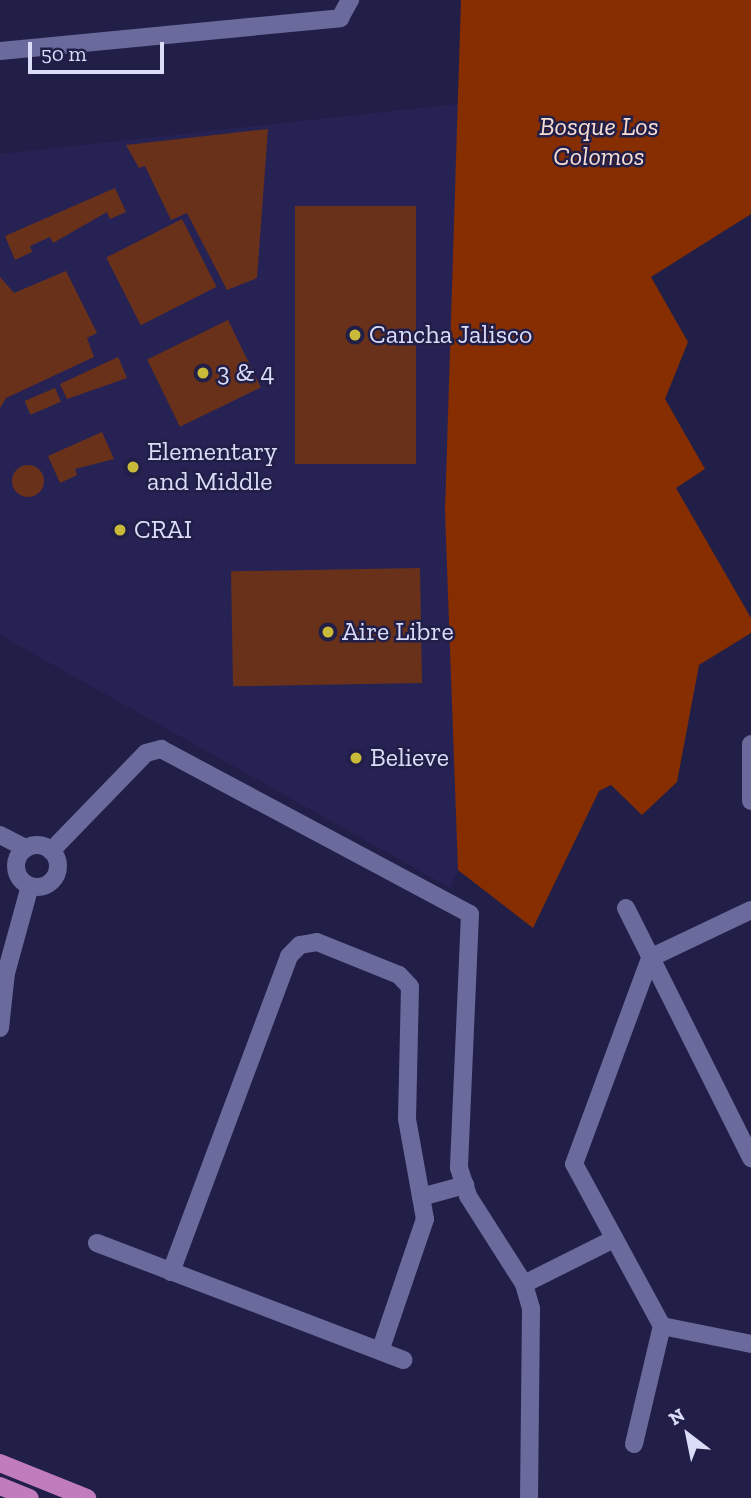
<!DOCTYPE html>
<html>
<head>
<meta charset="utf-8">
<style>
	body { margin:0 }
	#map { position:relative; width:751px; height:1498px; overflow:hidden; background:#211f48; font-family:"Zilla Slab",serif }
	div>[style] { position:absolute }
	.built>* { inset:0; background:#262354 }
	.green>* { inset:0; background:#69311a; transform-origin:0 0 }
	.round { border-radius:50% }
	.forest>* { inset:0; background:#862e00 }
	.minor>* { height:18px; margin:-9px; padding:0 9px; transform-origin:9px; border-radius:9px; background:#6a6b9c }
	.minor>.ring { margin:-9px; padding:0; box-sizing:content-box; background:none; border:18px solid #6a6b9c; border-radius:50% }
	.major>* { height:18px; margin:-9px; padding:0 9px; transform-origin:9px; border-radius:9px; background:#c07cbc }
	.dots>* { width:19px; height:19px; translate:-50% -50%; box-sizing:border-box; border:4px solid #211f48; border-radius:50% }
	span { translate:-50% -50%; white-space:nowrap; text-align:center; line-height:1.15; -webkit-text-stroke:5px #211f48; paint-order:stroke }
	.park-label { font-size:26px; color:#f8ddd3; font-style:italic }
	.poi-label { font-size:26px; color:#dbddf8 }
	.left { translate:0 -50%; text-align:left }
	.north { position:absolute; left:653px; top:1400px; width:70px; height:70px; -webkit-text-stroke:5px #211f48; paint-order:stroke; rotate:328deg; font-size:19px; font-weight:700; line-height:28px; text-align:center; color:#dbddf8 }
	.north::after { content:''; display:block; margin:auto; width:24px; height:32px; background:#dbddf8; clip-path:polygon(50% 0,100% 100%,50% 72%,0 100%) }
	.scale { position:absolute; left:28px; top:42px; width:136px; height:32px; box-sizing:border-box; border:4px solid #dbddf8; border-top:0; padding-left:9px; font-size:21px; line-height:24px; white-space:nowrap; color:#dbddf8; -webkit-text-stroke:5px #211f48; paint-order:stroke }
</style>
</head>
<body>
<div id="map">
	<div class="built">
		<i style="clip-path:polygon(458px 104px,458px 870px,450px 888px,0 635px,0 154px)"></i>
	</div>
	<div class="green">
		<i style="clip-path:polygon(268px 129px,257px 278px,227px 290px,187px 213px,171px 220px,145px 166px,139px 168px,126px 145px)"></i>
		<i style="clip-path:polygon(115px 188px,126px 212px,110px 219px,107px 212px,53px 243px,50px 237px,30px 246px,32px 252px,15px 260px,5px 236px)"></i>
		<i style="left:295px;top:206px;width:121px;height:258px"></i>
		<i style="left:182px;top:219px;width:76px;height:85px;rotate:63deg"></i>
		<i style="clip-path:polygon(66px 271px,97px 333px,87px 338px,94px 357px,6px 398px,0 408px,0 277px,14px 293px)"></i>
		<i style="left:228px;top:320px;width:75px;height:90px;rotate:64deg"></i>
		<i style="clip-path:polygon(118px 357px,127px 378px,67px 399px,60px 384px)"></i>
		<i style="left:55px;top:388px;width:15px;height:33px;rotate:67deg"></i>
		<i style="clip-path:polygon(102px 432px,114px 459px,75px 469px,77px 475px,60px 483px,48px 456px)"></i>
		<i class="round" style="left:12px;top:465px;width:32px;height:32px"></i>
		<i style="left:420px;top:568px;width:115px;height:189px;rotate:89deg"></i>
	</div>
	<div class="forest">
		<i style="clip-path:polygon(461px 0,751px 0,751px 214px,651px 277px,688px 342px,665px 399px,705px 469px,676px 488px,751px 618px,751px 633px,699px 665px,677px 782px,642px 815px,611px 785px,599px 791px,533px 928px,458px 870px,445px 511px)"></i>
	</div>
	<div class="minor">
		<i style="left:0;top:51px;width:342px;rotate:-5.5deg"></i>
		<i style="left:340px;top:18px;width:21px;rotate:-61deg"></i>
		<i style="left:751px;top:744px;width:57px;rotate:90deg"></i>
		<i style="left:0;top:835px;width:29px;rotate:27deg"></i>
		<i class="ring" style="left:16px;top:845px;width:24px;height:24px"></i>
		<i style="left:51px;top:851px;width:136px;rotate:-45.9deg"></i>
		<i style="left:146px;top:753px;width:16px;rotate:-15deg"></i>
		<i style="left:161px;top:749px;width:350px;rotate:28.1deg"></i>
		<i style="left:470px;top:914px;width:254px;rotate:92.5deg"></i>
		<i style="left:459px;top:1168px;width:29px;rotate:72deg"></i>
		<i style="left:468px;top:1196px;width:104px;rotate:57.5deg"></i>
		<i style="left:524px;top:1284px;width:26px;rotate:74deg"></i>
		<i style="left:531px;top:1309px;width:189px;rotate:90.6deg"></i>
		<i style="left:626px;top:908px;width:280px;rotate:63.4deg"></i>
		<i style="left:0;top:1028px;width:55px;rotate:-83.8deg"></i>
		<i style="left:6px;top:973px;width:90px;rotate:-74.6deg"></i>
		<i style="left:421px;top:1197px;width:46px;rotate:-15.3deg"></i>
		<i style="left:97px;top:1243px;width:328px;rotate:20.9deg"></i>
		<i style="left:171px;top:1272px;width:337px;rotate:-69.5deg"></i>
		<i style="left:289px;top:956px;width:16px;rotate:-45deg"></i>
		<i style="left:300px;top:945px;width:17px;rotate:-10deg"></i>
		<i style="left:317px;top:942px;width:88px;rotate:21.9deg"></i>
		<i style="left:399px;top:975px;width:16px;rotate:47deg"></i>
		<i style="left:410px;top:987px;width:132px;rotate:91.3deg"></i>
		<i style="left:407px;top:1119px;width:102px;rotate:79.8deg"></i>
		<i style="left:425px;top:1219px;width:139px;rotate:108.8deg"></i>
		<i style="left:524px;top:1284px;width:101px;rotate:-26.6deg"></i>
		<i style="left:662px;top:1326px;width:91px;rotate:11.4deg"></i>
		<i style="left:634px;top:1444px;width:121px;rotate:-76.7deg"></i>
		<i style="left:662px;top:1326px;width:184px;rotate:-118.5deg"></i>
		<i style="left:574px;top:1164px;width:220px;rotate:-69.7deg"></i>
		<i style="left:650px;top:958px;width:112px;rotate:-25.4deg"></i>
	</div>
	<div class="major">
		<i style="left:0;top:1463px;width:94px;rotate:21.9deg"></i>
		<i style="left:0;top:1486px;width:32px;rotate:22deg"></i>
	</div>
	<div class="dots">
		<i style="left:355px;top:335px;background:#caba3a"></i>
		<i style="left:203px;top:373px;background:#caba3a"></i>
		<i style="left:133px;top:467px;background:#caba3a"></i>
		<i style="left:120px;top:530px;background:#caba3a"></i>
		<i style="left:328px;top:632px;background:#caba3a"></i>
		<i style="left:356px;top:758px;background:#caba3a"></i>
	</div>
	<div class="park-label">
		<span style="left:599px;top:142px">Bosque Los<br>Colomos</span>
	</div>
	<div class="poi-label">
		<span class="left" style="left:369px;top:335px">Cancha Jalisco</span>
		<span class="left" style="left:217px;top:373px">3 &amp; 4</span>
		<span class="left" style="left:147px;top:467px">Elementary<br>and Middle</span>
		<span class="left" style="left:134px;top:530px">CRAI</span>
		<span class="left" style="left:342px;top:632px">Aire Libre</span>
		<span class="left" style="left:370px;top:758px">Believe</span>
	</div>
	<div class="north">N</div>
	<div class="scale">50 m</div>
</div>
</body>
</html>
